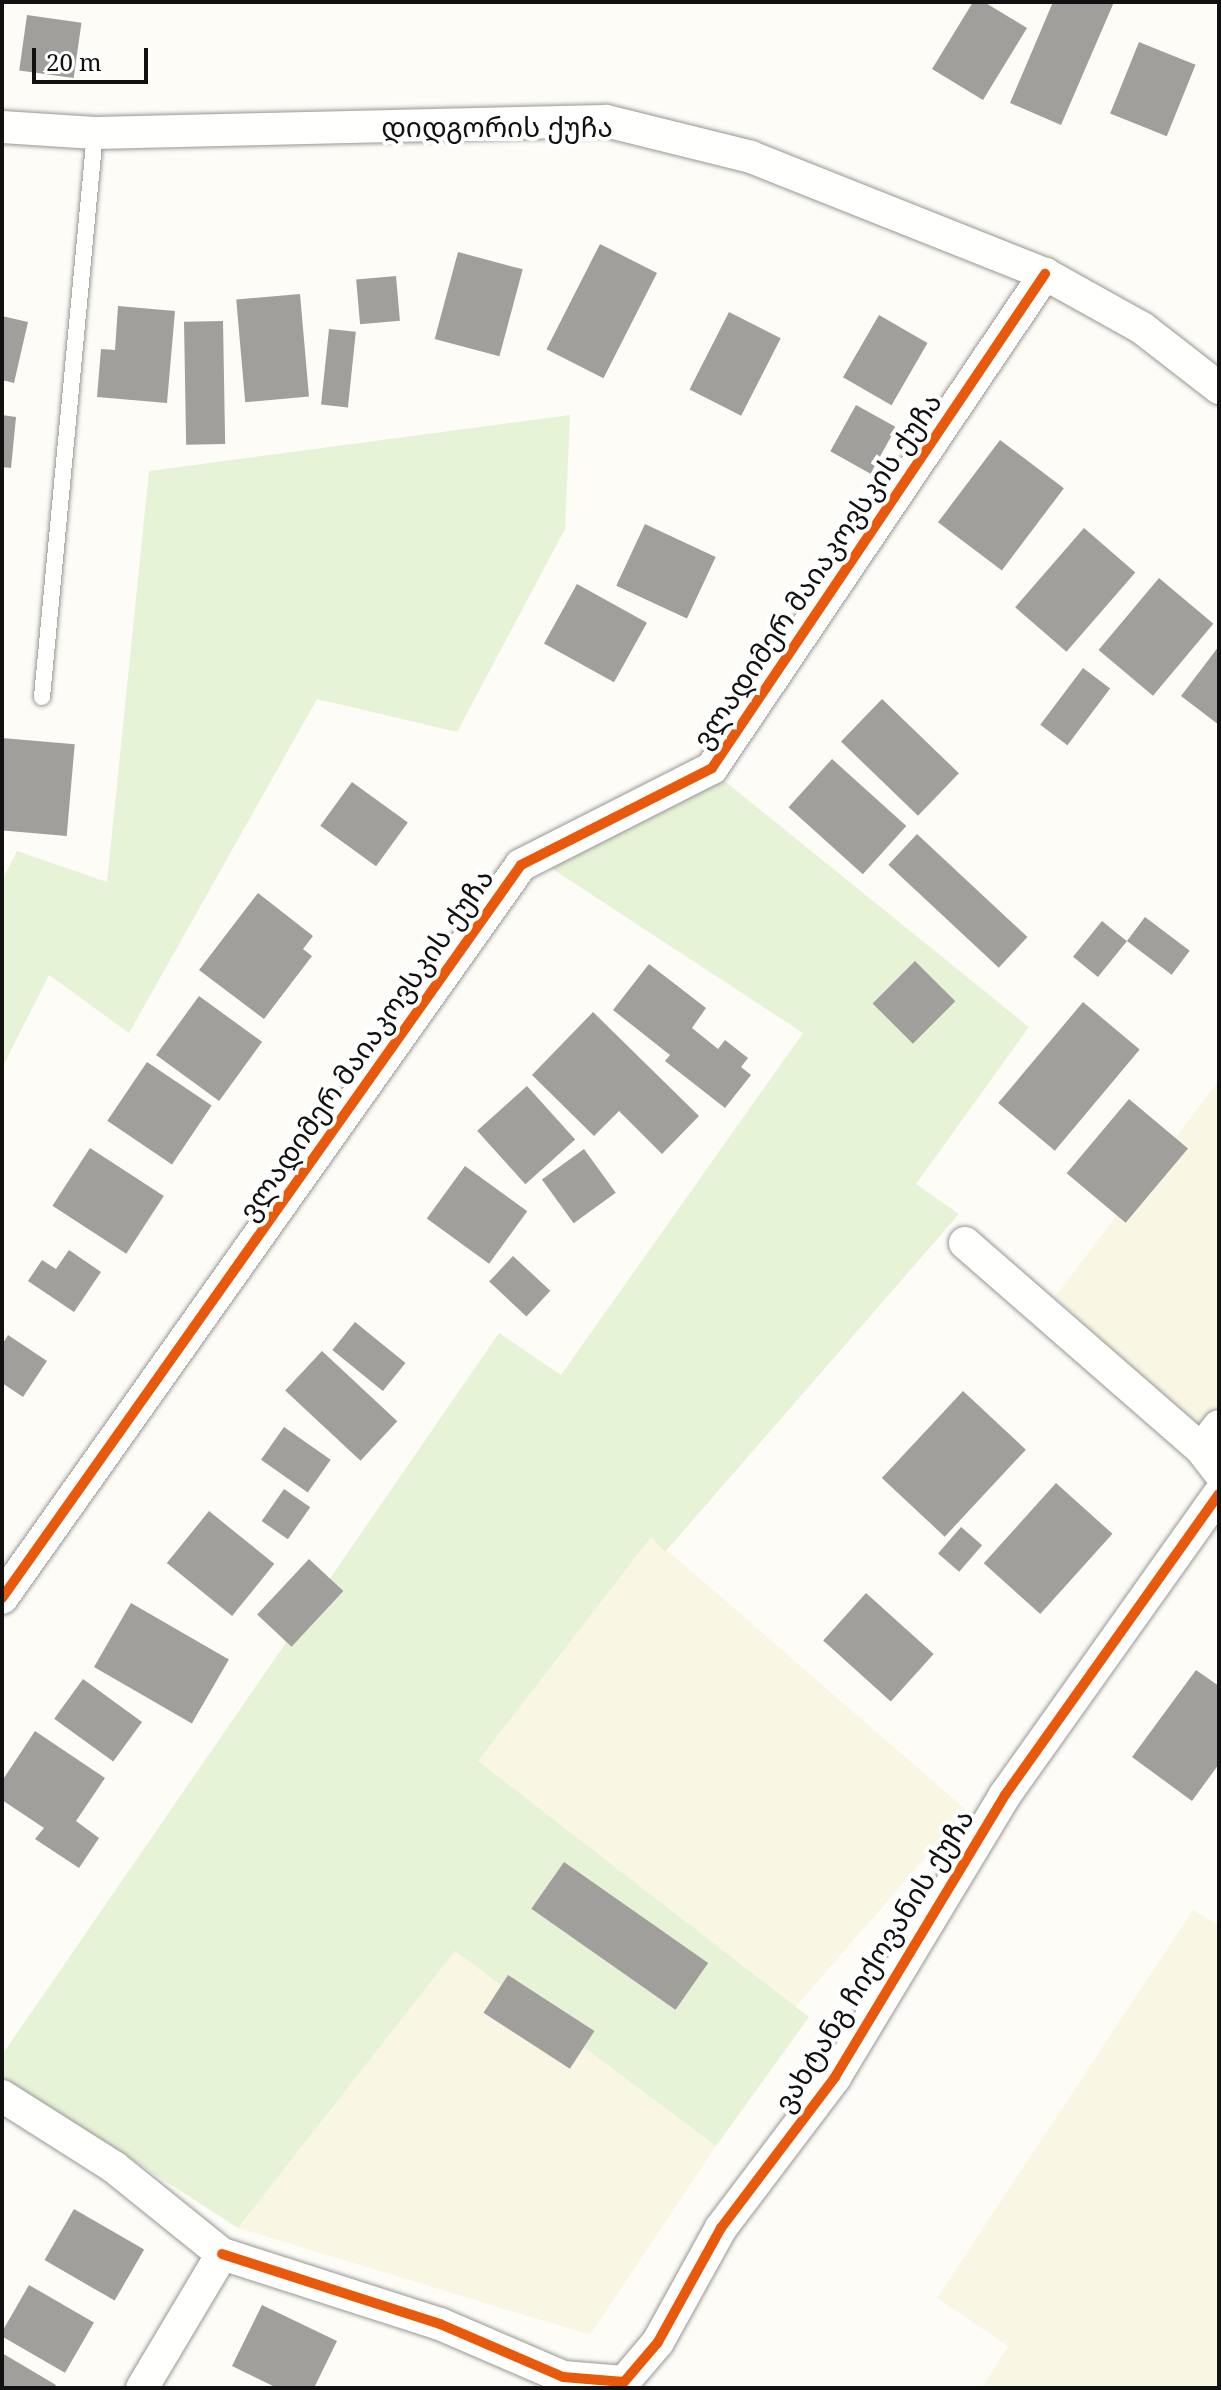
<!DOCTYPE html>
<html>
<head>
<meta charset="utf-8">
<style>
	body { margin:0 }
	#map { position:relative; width:1221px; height:2390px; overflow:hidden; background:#fdfcf7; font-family:"Noto Serif","Noto Sans Georgian",serif }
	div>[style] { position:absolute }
	.farmland>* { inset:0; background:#f9f7e4; transform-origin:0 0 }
	.green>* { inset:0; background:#e7f3d7 }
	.building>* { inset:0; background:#a19f9c; transform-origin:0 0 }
	.roads { filter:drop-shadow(0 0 2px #979795) drop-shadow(0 0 2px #979795) }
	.lane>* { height:16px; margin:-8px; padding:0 8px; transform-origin:8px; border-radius:8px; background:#fffffe }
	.street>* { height:32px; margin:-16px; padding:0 16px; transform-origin:16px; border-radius:16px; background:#fffffe }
	.cycleway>* { height:10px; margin:-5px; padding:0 5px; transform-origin:5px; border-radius:5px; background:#e8590c }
	span { translate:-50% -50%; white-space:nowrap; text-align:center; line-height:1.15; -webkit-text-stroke:8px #fff; paint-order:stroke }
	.street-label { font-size:28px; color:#111 }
	.frame { position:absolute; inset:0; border:4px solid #111; pointer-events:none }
	.scale { position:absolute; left:32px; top:48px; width:116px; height:36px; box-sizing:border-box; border:4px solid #111; border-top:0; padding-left:10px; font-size:24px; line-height:28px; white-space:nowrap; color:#111; -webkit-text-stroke:6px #fff; paint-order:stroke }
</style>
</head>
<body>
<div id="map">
	<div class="farmland">
		<i style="clip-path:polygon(1219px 1080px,1219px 1404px,1200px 1429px,1055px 1297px)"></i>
		<i style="left:651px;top:1536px;width:418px;height:284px;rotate:41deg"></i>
		<i style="clip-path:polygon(1193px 1910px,1219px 1926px,1219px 2388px,982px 2388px,1008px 2346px,937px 2298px)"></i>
		<i style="clip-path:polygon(455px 1951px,716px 2146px,590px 2335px,238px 2228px)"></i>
	</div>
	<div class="green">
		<i style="clip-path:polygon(570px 415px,565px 529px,457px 732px,317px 699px,129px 1033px,49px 975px,2px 1068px,2px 881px,17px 851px,107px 882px,149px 471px)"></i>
		<i style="clip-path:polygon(722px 779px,1029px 1027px,916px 1184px,959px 1214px,665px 1552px,651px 1537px,478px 1761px,809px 2017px,716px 2146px,455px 1951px,238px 2228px,2px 2076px,2px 2055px,499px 1333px,561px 1375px,803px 1033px,548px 866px)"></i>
	</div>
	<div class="building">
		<i style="clip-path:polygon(973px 2px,984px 2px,1027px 28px,983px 100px,932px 69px)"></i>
		<i style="clip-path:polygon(1053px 2px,1114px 2px,1061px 125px,1010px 103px)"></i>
		<i style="left:27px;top:15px;width:55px;height:56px;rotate:8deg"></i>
		<i style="left:1139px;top:42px;width:61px;height:77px;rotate:22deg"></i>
		<i style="left:600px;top:244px;width:64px;height:118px;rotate:27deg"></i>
		<i style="left:458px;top:252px;width:67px;height:90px;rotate:15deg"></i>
		<i style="left:396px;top:276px;width:45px;height:40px;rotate:85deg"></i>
		<i style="left:300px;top:294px;width:103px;height:64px;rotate:85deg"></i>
		<i style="clip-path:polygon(118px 306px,175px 311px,167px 403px,97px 397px,101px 349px,115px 350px)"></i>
		<i style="left:729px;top:312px;width:58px;height:87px;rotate:27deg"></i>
		<i style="left:879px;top:315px;width:56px;height:72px;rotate:30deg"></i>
		<i style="clip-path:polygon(2px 316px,28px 322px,14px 383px,2px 380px)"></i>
		<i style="left:223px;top:321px;width:123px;height:39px;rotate:89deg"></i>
		<i style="left:329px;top:329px;width:27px;height:76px;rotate:6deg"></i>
		<i style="left:856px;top:405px;width:46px;height:53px;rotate:29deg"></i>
		<i style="clip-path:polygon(2px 415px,16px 417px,11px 468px,2px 467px)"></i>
		<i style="left:1000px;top:440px;width:80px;height:103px;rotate:37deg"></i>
		<i style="left:645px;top:524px;width:78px;height:68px;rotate:25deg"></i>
		<i style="left:1084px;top:528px;width:68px;height:105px;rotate:41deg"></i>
		<i style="left:1159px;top:578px;width:71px;height:94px;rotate:40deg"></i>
		<i style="left:577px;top:584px;width:80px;height:68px;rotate:29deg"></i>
		<i style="clip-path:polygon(1219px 646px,1219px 725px,1181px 696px)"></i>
		<i style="left:1083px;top:668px;width:34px;height:71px;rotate:37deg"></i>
		<i style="left:882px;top:699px;width:107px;height:59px;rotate:44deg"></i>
		<i style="left:2px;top:738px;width:73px;height:92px;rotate:5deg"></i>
		<i style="left:832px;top:759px;width:100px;height:65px;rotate:42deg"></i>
		<i style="left:352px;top:782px;width:69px;height:54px;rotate:36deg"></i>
		<i style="left:917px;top:834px;width:151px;height:42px;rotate:43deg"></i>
		<i style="clip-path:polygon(258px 893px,313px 936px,303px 949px,312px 956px,264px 1019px,199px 970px)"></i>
		<i style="left:1145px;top:917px;width:56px;height:30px;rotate:37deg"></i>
		<i style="left:1102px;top:921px;width:32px;height:46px;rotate:39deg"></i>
		<i style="left:915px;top:961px;width:57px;height:60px;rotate:45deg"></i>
		<i style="clip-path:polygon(649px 964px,706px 1008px,692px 1028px,718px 1049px,725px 1040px,748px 1058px,741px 1067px,751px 1075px,725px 1108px,665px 1061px,670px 1055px,613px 1010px)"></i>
		<i style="left:199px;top:996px;width:78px;height:73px;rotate:36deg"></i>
		<i style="left:1083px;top:1002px;width:74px;height:132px;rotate:40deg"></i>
		<i style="clip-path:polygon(593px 1012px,699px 1116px,662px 1154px,619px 1111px,594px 1136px,532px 1075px)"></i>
		<i style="left:147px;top:1062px;width:78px;height:71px;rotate:34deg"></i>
		<i style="left:527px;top:1086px;width:72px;height:67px;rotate:48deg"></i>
		<i style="left:1129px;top:1099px;width:77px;height:97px;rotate:40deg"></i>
		<i style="left:90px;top:1148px;width:88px;height:69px;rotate:33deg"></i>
		<i style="left:584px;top:1149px;width:54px;height:52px;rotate:54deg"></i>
		<i style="left:465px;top:1166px;width:77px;height:65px;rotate:36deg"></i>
		<i style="clip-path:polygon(69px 1250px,101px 1272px,74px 1312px,28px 1281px,42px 1260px,56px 1269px)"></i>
		<i style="left:513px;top:1256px;width:51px;height:35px;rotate:43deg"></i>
		<i style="left:355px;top:1322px;width:65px;height:36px;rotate:39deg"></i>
		<i style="clip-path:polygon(8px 1335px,47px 1361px,23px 1397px,2px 1383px,2px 1345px)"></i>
		<i style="left:322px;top:1351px;width:103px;height:54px;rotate:43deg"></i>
		<i style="left:963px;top:1391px;width:86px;height:119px;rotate:43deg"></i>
		<i style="left:284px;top:1427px;width:57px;height:40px;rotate:35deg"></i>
		<i style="left:1056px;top:1483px;width:76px;height:108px;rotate:42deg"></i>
		<i style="left:284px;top:1489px;width:32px;height:39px;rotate:35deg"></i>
		<i style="left:209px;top:1511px;width:84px;height:67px;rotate:39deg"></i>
		<i style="left:961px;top:1527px;width:28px;height:35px;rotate:41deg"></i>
		<i style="left:309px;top:1559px;width:47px;height:76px;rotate:43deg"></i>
		<i style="left:866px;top:1593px;width:91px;height:64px;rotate:42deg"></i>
		<i style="left:131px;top:1603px;width:113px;height:74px;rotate:30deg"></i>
		<i style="clip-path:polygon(1196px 1670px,1219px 1686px,1219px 1764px,1192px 1801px,1132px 1757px)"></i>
		<i style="left:83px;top:1679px;width:73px;height:49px;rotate:36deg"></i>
		<i style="clip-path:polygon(35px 1731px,105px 1778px,76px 1821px,99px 1838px,79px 1868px,35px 1839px,44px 1828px,2px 1800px,2px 1781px)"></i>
		<i style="left:564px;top:1862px;width:176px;height:57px;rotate:35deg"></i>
		<i style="left:508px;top:1975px;width:103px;height:45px;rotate:33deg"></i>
		<i style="left:74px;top:2209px;width:81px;height:59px;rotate:30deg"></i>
		<i style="left:29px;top:2285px;width:75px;height:58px;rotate:30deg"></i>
		<i style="clip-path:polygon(262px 2305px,337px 2341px,314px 2388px,277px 2388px,232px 2366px)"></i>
		<i style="clip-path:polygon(2px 2353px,56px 2385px,54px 2388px,2px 2388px)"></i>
	</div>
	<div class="roads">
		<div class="lane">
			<i style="left:42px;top:697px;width:566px;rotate:-84.63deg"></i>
		</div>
		<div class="street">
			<i style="left:2px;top:127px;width:93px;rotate:3.7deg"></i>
			<i style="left:95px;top:133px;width:511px;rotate:-1.35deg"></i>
			<i style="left:606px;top:121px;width:149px;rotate:13.9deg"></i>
			<i style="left:751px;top:157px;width:316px;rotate:21.7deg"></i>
			<i style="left:1045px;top:274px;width:111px;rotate:29.1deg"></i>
			<i style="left:1142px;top:328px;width:98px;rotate:37.9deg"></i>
			<i style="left:965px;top:1243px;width:313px;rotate:41.1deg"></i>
			<i style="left:1201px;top:1449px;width:29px;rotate:52deg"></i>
			<i style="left:1201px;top:1449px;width:29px;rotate:-52deg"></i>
			<i style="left:2px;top:1598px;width:898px;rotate:-54.7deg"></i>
			<i style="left:521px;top:865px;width:214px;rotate:-26.9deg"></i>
			<i style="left:712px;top:768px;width:596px;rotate:-56.02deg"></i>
			<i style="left:2px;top:2096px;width:133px;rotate:32.4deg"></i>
			<i style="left:114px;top:2167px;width:139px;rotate:38.9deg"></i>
			<i style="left:222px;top:2254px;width:156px;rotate:120.8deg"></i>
			<i style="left:222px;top:2254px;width:229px;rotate:17.8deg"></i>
			<i style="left:440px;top:2324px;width:134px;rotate:23.3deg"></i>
			<i style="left:563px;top:2377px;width:61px;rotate:4.7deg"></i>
			<i style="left:624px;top:2382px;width:52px;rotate:-49.6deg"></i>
			<i style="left:658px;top:2342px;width:130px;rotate:-61.1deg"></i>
			<i style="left:721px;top:2228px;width:189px;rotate:-52.9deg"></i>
			<i style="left:835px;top:2077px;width:329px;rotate:-58.9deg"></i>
			<i style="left:1005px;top:1795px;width:369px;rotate:-54.6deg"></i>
		</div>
	</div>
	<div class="cycleway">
		<i style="left:2px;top:1598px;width:898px;rotate:-54.7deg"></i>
		<i style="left:521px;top:865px;width:214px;rotate:-26.9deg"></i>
		<i style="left:712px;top:768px;width:596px;rotate:-56.02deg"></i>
		<i style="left:222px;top:2254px;width:229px;rotate:17.8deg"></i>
		<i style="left:440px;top:2324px;width:134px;rotate:23.3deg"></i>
		<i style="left:563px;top:2377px;width:61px;rotate:4.7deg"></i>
		<i style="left:624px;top:2382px;width:52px;rotate:-49.6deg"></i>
		<i style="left:658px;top:2342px;width:130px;rotate:-61.1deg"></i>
		<i style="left:721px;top:2228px;width:189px;rotate:-52.9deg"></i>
		<i style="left:835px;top:2077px;width:329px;rotate:-58.9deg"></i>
		<i style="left:1005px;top:1795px;width:369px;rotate:-54.6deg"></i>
	</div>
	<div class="street-label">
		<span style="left:497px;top:126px">დიდგორის ქუჩა</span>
		<span style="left:816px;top:570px;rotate:-56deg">ვლადიმერ მაიაკოვსკის ქუჩა</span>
		<span style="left:365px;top:1044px;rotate:-55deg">ვლადიმერ მაიაკოვსკის ქუჩა</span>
		<span style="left:873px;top:1960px;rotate:-58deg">ვახტანგ ჩიქოვანის ქუჩა</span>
	</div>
	<div class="frame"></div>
	<div class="scale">20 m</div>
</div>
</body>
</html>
